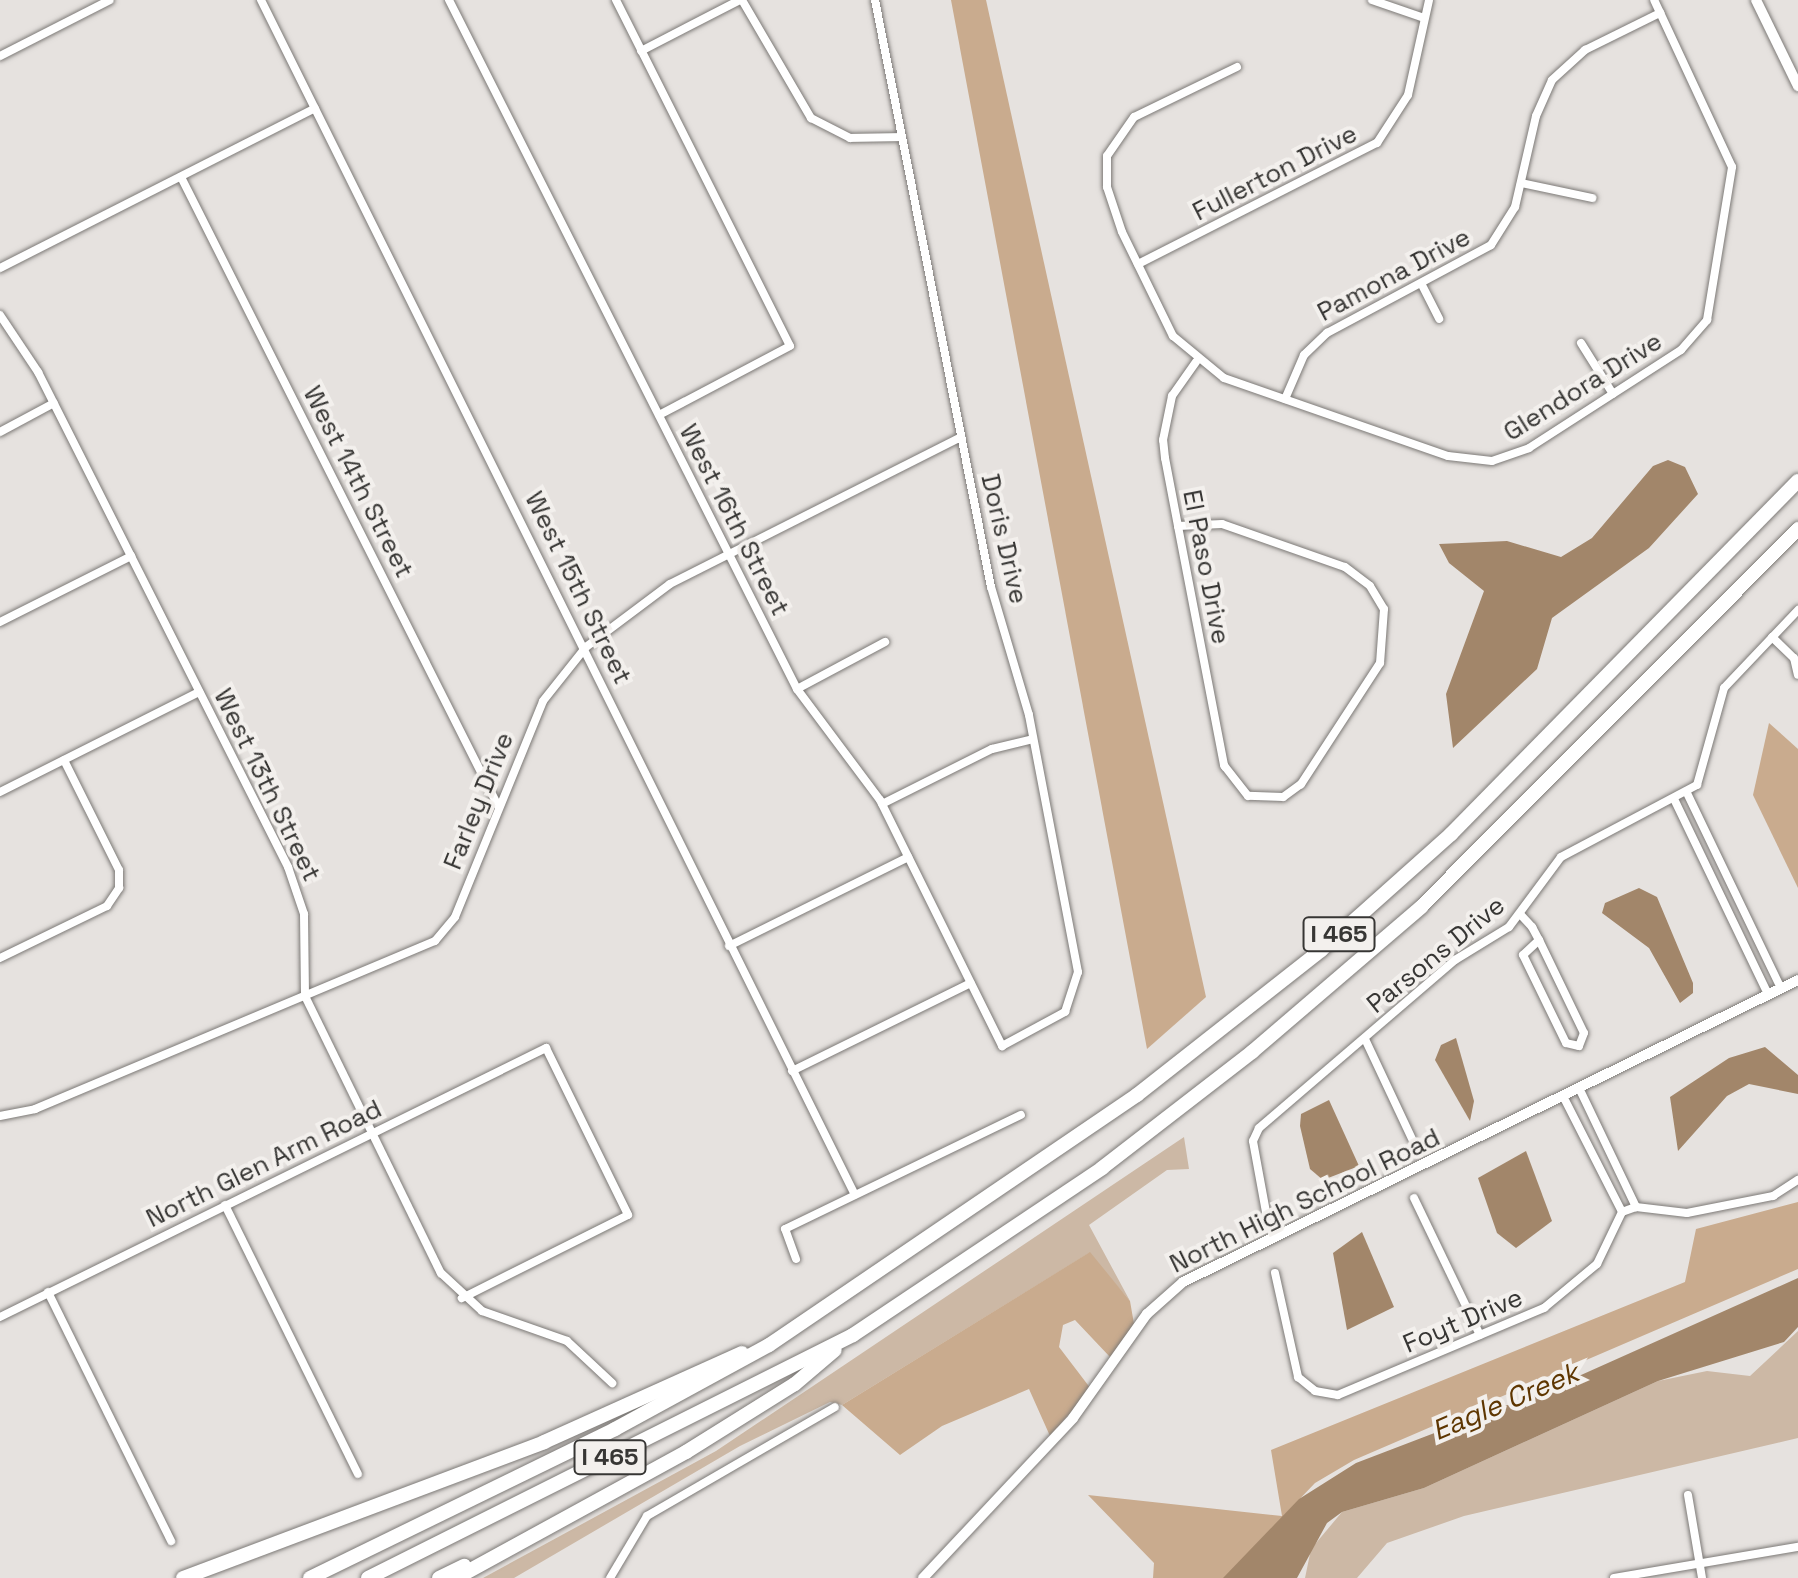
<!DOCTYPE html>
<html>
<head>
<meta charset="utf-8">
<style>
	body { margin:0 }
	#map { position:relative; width:1798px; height:1578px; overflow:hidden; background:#e6e2df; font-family:"Space Grotesk",sans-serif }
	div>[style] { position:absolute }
	.green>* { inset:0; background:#ccb8a5 }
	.forest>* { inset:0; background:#c9ab8e }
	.water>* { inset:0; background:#a2866a }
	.roads { filter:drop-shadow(0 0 2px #7c7976) drop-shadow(0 0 2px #7c7976) }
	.minor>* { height:8px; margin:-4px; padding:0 4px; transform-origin:4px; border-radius:4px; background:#fff }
	.tertiary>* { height:10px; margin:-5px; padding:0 5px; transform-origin:5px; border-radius:5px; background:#fff }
	.motorway>* { height:14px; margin:-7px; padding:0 7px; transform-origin:7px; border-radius:7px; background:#fff }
	span { translate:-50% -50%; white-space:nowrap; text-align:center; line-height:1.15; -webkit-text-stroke:8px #f3f0ed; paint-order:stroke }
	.shield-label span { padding:2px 6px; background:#f3f0ed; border:2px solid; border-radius:6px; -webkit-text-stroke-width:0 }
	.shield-label { font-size:24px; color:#373634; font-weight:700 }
	.street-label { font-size:26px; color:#373634 }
	.water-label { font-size:28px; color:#5e3601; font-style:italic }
</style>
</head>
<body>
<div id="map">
	<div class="green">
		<i style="clip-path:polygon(1184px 1137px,1189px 1169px,1167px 1170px,1089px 1225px,1130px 1301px,1089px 1253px,842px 1405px,830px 1402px,740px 1446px,514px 1578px,483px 1578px,716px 1451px)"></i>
		<i style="clip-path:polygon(1798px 1331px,1798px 1438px,1464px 1516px,1387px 1543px,1357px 1578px,1305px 1578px,1311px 1549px,1342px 1512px,1424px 1488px,1658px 1381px,1707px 1371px,1750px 1376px)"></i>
	</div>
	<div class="forest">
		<i style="clip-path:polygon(951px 0,986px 0,1206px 997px,1147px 1049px)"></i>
		<i style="clip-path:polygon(1769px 723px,1798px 749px,1798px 888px,1753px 795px)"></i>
		<i style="clip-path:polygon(1798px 1202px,1798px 1269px,1354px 1460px,1315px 1483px,1224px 1578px,1153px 1578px,1154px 1563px,1088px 1495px,1282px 1516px,1271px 1450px,1685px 1282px,1696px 1229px)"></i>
		<i style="clip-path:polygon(1090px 1252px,1130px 1301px,1134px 1324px,1110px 1357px,1075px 1320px,1063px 1325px,1059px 1347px,1091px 1389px,1050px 1436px,1029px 1389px,942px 1426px,900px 1455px,842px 1405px)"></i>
	</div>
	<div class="water">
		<i style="clip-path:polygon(1668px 460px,1685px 467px,1698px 494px,1649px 548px,1552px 618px,1537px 669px,1453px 748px,1446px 694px,1484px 591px,1449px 563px,1439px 544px,1507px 541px,1561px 557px,1592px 538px,1653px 466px)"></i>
		<i style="clip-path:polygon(1639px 888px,1657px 897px,1693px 983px,1693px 993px,1680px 1003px,1649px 948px,1602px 913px,1605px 903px)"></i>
		<i style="clip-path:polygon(1456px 1038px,1474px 1101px,1470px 1121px,1435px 1060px,1441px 1045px)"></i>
		<i style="clip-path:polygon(1765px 1047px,1798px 1075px,1798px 1094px,1749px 1084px,1727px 1096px,1678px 1151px,1670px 1097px,1729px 1058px)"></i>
		<i style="clip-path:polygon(1329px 1100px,1359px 1166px,1323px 1180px,1310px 1169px,1300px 1126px,1301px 1114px)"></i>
		<i style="clip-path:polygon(1526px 1151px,1552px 1221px,1516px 1248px,1497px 1233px,1478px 1178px)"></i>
		<i style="clip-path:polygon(1362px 1232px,1394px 1307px,1347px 1330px,1333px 1253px)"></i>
		<i style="clip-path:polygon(1798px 1278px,1798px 1327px,1784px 1342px,1658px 1381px,1424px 1488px,1342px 1512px,1327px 1523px,1297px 1578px,1223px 1578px,1299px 1499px,1356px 1463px,1552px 1388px)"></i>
	</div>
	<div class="roads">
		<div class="minor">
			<i style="left:261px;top:0;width:1334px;rotate:63.57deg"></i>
			<i style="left:449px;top:0;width:772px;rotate:63.2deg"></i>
			<i style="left:797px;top:689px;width:139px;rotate:53.2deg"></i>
			<i style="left:880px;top:800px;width:275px;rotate:63.6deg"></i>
			<i style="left:1002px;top:1046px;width:72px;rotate:-28.4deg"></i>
			<i style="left:1065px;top:1012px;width:42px;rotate:-72deg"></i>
			<i style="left:1078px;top:972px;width:262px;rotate:-100.8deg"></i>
			<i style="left:1029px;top:715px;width:134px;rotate:-106.5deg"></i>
			<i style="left:991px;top:587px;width:598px;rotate:-101.18deg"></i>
			<i style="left:616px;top:0;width:387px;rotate:63.3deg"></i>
			<i style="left:790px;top:346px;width:148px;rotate:152.2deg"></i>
			<i style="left:742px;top:0;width:137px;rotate:59.7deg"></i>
			<i style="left:811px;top:118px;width:44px;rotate:27.1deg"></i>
			<i style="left:850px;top:138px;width:51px;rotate:-1.1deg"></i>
			<i style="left:1372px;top:0;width:55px;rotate:19.1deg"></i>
			<i style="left:641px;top:51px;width:111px;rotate:-27.3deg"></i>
			<i style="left:0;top:56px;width:123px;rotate:-27deg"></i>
			<i style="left:1237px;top:67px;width:114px;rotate:154.1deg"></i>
			<i style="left:1134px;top:117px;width:47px;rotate:124.7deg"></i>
			<i style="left:1107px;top:156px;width:31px;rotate:90deg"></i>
			<i style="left:1107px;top:187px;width:47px;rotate:71.6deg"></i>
			<i style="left:1122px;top:232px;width:116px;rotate:63.9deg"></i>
			<i style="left:1173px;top:336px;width:66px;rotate:39.5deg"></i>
			<i style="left:1224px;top:378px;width:237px;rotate:19.2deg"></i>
			<i style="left:1448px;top:456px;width:44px;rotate:6.5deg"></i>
			<i style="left:1492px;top:461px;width:39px;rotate:-19deg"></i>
			<i style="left:1529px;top:448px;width:181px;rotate:-32.8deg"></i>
			<i style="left:1681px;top:350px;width:40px;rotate:-49deg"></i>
			<i style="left:1707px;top:320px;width:155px;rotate:-80.7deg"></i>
			<i style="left:1732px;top:167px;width:184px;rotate:-115deg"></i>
			<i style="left:181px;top:177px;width:704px;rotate:63.25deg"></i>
			<i style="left:1521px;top:183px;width:73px;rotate:11.9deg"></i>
			<i style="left:1138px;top:264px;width:268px;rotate:-26.9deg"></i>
			<i style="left:1377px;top:143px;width:57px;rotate:-57.1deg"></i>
			<i style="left:1408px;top:95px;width:97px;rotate:-77.5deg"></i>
			<i style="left:0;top:268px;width:353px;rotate:-26.9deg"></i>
			<i style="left:1422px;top:285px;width:38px;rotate:63deg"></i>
			<i style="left:0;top:315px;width:69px;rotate:56.3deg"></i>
			<i style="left:38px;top:372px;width:555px;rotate:63.2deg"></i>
			<i style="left:288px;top:867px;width:50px;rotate:71.2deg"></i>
			<i style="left:304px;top:914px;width:82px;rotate:89.3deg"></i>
			<i style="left:305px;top:996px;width:309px;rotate:63.9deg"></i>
			<i style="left:441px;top:1273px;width:56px;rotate:42.8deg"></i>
			<i style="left:482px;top:1311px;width:90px;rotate:19.4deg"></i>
			<i style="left:567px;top:1341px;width:62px;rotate:43deg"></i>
			<i style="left:1581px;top:343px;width:60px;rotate:57.9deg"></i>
			<i style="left:1285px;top:399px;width:48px;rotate:-66.6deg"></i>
			<i style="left:1304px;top:355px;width:32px;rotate:-44deg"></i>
			<i style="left:1327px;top:333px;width:186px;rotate:-28.2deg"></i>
			<i style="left:1491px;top:245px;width:45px;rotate:-57.7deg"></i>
			<i style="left:1515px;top:207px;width:93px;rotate:-77deg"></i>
			<i style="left:1536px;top:116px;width:39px;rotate:-66deg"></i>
			<i style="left:1552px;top:80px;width:45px;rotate:-42.3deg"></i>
			<i style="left:1585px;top:50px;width:84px;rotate:-26.3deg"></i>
			<i style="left:0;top:432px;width:61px;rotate:-28.2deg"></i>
			<i style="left:1178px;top:526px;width:44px;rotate:-2.6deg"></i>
			<i style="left:1222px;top:524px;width:130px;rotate:19.3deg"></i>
			<i style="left:1345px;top:567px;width:31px;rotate:37deg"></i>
			<i style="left:1370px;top:586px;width:27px;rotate:59deg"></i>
			<i style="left:1384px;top:609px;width:54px;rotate:94.2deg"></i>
			<i style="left:1380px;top:663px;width:145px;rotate:123.1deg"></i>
			<i style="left:1301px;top:784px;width:22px;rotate:144deg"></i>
			<i style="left:1283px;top:797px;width:35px;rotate:-178deg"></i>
			<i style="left:1248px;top:796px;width:37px;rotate:-128deg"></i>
			<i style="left:1225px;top:767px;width:2px;rotate:-117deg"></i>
			<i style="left:1224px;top:765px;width:243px;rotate:-100.9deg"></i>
			<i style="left:1178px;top:526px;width:69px;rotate:-100.8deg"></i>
			<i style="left:1165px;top:458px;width:18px;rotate:-96deg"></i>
			<i style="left:1163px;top:440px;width:45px;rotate:-78.4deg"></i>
			<i style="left:1172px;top:396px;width:42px;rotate:-54.8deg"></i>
			<i style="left:0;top:622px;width:147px;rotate:-26.7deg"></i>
			<i style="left:1772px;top:637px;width:30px;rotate:44deg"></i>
			<i style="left:1794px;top:658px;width:17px;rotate:77deg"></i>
			<i style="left:797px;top:689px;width:100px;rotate:-28.1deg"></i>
			<i style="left:0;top:792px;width:223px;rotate:-26.7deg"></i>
			<i style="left:1687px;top:793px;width:216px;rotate:64.3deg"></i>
			<i style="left:1675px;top:801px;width:214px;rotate:64.3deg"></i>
			<i style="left:882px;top:804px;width:123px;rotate:-26.6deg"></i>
			<i style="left:992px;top:749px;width:42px;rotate:-13.7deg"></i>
			<i style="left:1520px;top:914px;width:18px;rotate:47deg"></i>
			<i style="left:1532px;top:927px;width:15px;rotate:62deg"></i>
			<i style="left:1539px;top:940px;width:103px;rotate:64.2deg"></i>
			<i style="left:1584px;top:1033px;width:14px;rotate:111deg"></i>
			<i style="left:1579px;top:1046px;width:13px;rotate:-167deg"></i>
			<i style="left:1566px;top:1043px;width:98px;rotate:-116deg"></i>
			<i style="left:1523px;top:955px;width:22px;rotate:-43deg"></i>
			<i style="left:729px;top:946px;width:200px;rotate:-26.4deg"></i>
			<i style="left:0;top:958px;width:119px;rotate:-25.9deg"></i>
			<i style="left:107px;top:906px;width:22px;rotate:-56deg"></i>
			<i style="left:119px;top:888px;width:18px;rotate:-90deg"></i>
			<i style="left:119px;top:870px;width:123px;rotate:-116.6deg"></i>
			<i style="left:1365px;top:1039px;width:110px;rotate:64.8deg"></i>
			<i style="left:792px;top:1071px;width:199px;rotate:-26.2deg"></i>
			<i style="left:1580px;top:1090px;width:130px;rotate:64.4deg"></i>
			<i style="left:1564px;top:1098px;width:128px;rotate:63deg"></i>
			<i style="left:0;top:1116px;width:36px;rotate:-11deg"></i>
			<i style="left:35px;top:1109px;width:434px;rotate:-22.8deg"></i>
			<i style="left:435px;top:941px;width:31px;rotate:-50deg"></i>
			<i style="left:455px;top:917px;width:233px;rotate:-67.8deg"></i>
			<i style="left:543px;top:701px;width:69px;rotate:-51.5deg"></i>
			<i style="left:586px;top:647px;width:105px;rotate:-36.9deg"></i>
			<i style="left:670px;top:584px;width:326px;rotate:-26.8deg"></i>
			<i style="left:1414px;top:1198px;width:152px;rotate:64.3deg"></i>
			<i style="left:225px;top:1205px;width:300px;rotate:63.7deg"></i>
			<i style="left:1266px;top:1212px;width:72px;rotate:-100.4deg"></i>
			<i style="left:1253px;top:1141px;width:14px;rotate:-65deg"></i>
			<i style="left:1259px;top:1128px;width:258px;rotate:-40.6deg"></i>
			<i style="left:1455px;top:960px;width:63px;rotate:-31.4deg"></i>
			<i style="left:1509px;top:927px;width:87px;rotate:-53.4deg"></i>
			<i style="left:1561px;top:857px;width:154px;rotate:-27.9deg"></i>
			<i style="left:1697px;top:785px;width:101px;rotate:-74.4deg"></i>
			<i style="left:1724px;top:688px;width:108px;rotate:-46.5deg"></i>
			<i style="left:796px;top:1259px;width:32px;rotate:-110deg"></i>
			<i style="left:785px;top:1229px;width:262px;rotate:-25.8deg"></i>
			<i style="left:1275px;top:1273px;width:107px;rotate:77.5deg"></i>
			<i style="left:1298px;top:1377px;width:22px;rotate:39deg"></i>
			<i style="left:1315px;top:1391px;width:23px;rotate:10deg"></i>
			<i style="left:1338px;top:1395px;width:224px;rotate:-22.9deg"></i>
			<i style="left:1544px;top:1308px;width:69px;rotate:-39.7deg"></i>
			<i style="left:1597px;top:1264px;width:58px;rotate:-64.3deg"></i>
			<i style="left:1622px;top:1212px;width:15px;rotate:-20deg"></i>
			<i style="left:1636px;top:1207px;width:51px;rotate:6.7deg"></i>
			<i style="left:1687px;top:1213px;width:88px;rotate:-11.2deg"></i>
			<i style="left:1773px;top:1196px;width:30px;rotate:-33deg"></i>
			<i style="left:48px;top:1292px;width:278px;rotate:63.7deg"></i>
			<i style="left:0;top:1317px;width:609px;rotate:-26.23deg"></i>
			<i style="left:546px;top:1048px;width:186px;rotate:63.8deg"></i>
			<i style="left:628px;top:1215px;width:186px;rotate:153.4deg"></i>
			<i style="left:1688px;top:1495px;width:84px;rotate:80.4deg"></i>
			<i style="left:610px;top:1578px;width:72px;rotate:-59.2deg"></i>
			<i style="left:647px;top:1516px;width:217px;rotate:-30.1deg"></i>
			<i style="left:1614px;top:1578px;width:187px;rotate:-9.6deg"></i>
		</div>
		<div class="tertiary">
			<i style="left:1756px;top:0;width:96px;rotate:64deg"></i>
			<i style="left:923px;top:1578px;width:219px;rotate:-46.8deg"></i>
			<i style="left:1073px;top:1418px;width:128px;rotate:-54.6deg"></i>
			<i style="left:1147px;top:1314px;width:48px;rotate:-41.6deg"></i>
			<i style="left:1183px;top:1282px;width:685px;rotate:-26.15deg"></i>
		</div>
		<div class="motorway">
			<i style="left:183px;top:1578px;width:386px;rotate:-20.6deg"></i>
			<i style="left:544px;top:1442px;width:217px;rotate:-24.2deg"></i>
			<i style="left:310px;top:1578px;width:339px;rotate:-26deg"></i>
			<i style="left:615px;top:1429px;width:175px;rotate:-28.6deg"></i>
			<i style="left:769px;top:1345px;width:445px;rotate:-34.2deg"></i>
			<i style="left:1137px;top:1095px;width:234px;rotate:-38.2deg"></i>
			<i style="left:1321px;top:950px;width:174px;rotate:-41.7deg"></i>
			<i style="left:1451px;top:834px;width:495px;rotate:-45.5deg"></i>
			<i style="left:368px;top:1578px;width:542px;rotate:-26.61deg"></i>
			<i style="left:853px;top:1335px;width:300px;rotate:-33.8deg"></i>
			<i style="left:1102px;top:1168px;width:190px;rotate:-37.7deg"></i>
			<i style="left:1252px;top:1052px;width:223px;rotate:-40.6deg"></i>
			<i style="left:1421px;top:907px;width:534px;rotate:-45.08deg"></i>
			<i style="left:439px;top:1578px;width:28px;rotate:-26deg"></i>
			<i style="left:456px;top:1578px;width:262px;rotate:-28.7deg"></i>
			<i style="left:686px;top:1452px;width:128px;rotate:-32deg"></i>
			<i style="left:795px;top:1384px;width:52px;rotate:-40.4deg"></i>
		</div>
	</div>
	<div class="shield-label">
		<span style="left:1339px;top:934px">I 465</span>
		<span style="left:610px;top:1457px">I 465</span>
	</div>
	<div class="street-label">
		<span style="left:1275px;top:173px;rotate:-27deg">Fullerton Drive</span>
		<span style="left:1394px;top:275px;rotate:-28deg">Pamona Drive</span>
		<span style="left:1583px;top:387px;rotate:-32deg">Glendora Drive</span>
		<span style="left:358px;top:482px;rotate:63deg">West 14th Street</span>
		<span style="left:734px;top:520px;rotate:63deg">West 16th Street</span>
		<span style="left:1004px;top:539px;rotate:77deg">Doris Drive</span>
		<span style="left:1206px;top:567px;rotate:79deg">El Paso Drive</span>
		<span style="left:578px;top:588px;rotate:64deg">West 15th Street</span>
		<span style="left:267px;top:785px;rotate:64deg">West 13th Street</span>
		<span style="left:479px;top:801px;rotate:-68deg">Farley Drive</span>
		<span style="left:1436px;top:955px;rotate:-39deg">Parsons Drive</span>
		<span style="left:264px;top:1164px;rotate:-26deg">North Glen Arm Road</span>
		<span style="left:1305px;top:1201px;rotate:-26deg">North High School Road</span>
		<span style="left:1463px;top:1321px;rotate:-23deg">Foyt Drive</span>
	</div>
	<div class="water-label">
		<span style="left:1505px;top:1401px;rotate:-23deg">Eagle Creek</span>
	</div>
</div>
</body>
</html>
